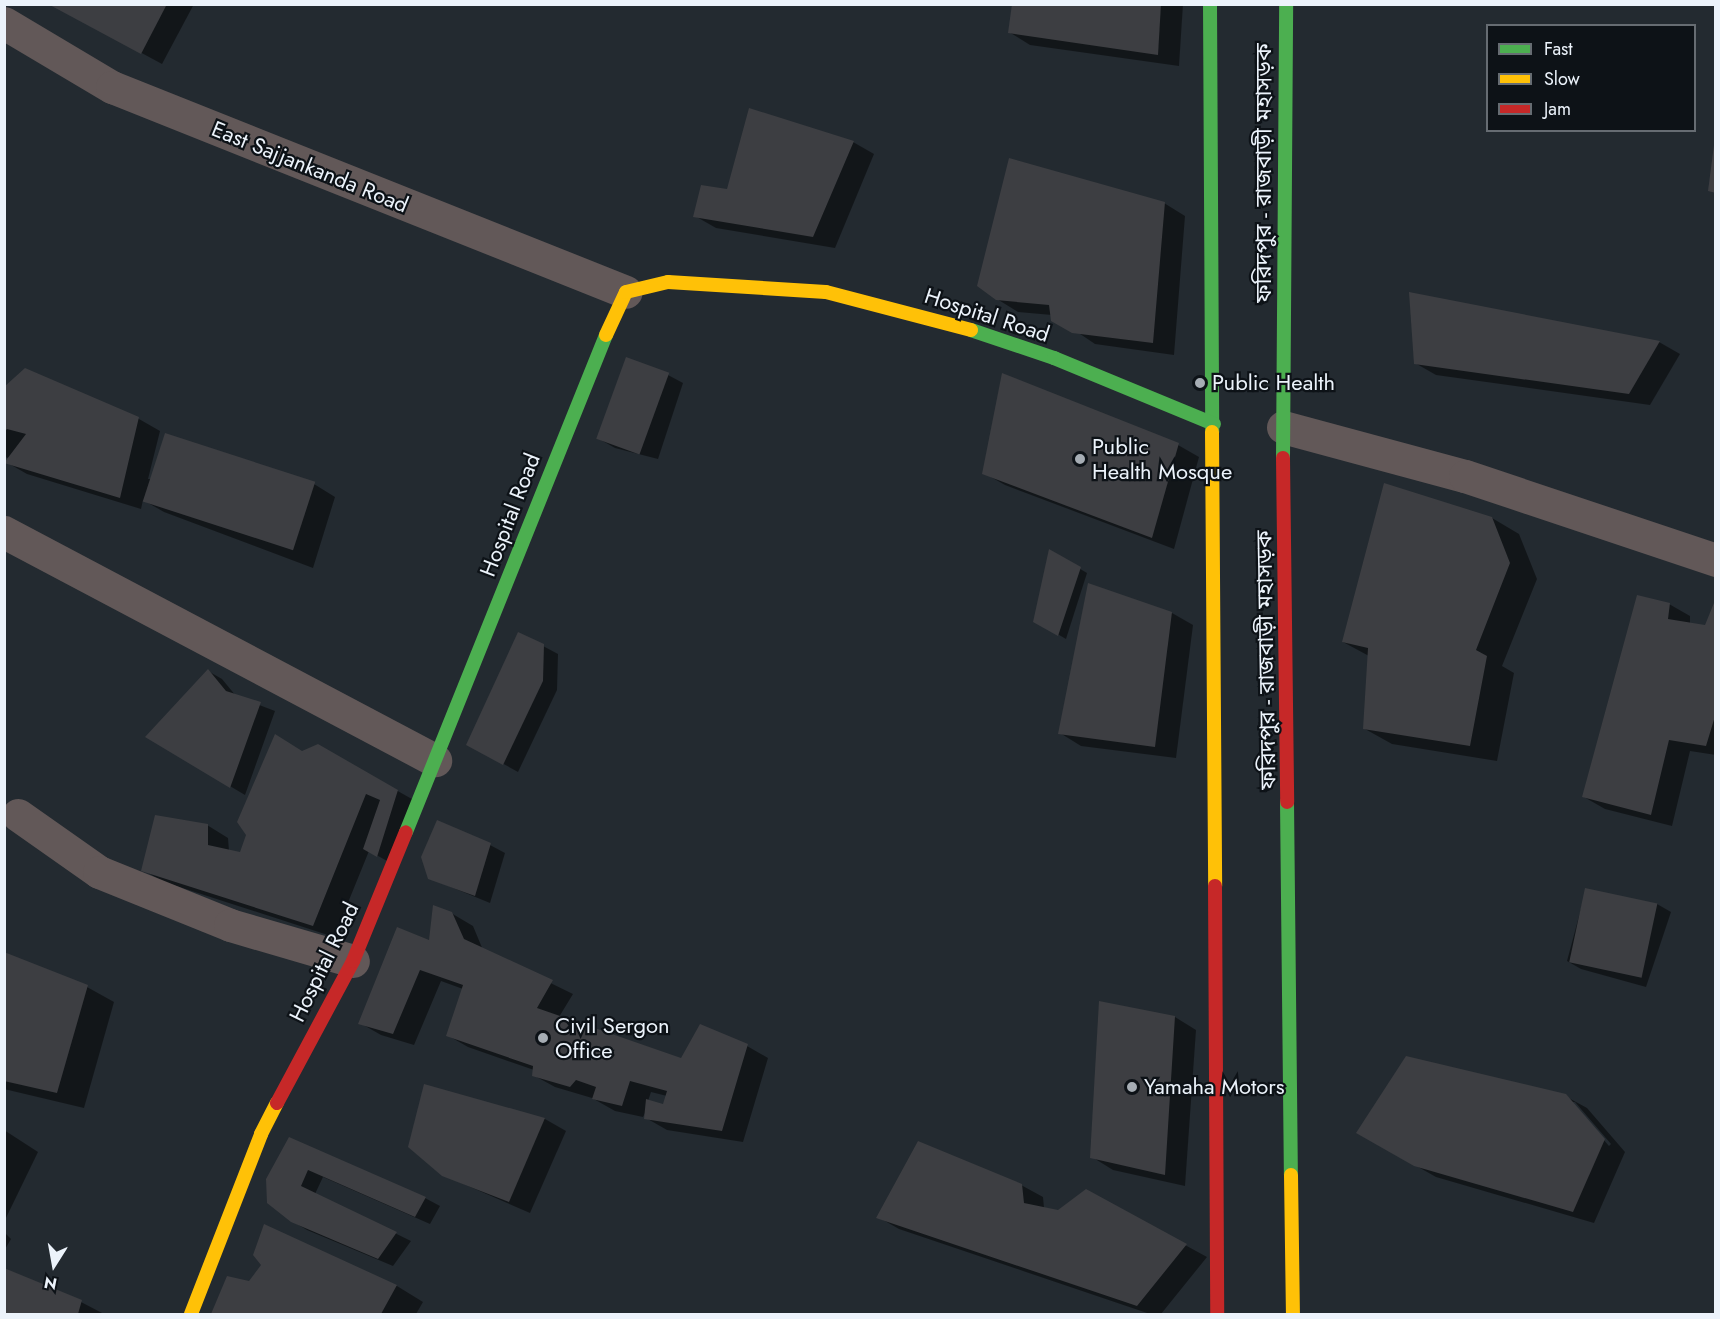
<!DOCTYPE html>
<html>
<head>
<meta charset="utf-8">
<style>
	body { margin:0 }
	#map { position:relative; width:1720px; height:1319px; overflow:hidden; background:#232a30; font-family:Jost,"Noto Sans Bengali",sans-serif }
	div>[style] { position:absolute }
	.shadow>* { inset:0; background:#0007 }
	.building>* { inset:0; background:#3d3e42; transform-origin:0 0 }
	.street>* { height:33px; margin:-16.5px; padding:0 16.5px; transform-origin:16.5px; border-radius:16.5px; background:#625858 }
	.fast>* { height:14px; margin:-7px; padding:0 7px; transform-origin:7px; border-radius:7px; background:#4caf50 }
	.slow>* { height:14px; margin:-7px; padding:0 7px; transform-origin:7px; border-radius:7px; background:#ffc107 }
	.jam>* { height:14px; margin:-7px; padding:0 7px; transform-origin:7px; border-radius:7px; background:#c62828 }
	.dots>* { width:16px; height:16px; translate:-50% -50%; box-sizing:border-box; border:3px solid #0d1217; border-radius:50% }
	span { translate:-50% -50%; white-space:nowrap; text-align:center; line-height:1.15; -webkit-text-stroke:4.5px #0d1217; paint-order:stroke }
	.street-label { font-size:22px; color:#ecf3fb }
	.poi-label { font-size:22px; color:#ecf3fb }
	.left { translate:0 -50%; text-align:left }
	.frame { position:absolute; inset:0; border:6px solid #ecf3fb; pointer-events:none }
	.legend { position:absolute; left:1486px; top:24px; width:210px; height:108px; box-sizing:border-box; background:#0d1217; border:2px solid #666c72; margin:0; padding:8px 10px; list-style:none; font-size:18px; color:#ecf3fb }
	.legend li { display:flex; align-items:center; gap:12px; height:30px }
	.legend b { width:30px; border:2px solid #666c72 }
	.north { position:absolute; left:24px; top:1235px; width:60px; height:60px; -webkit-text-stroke:4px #0d1217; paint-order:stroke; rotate:191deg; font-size:16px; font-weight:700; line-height:24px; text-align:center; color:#ecf3fb }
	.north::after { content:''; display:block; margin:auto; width:21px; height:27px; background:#ecf3fb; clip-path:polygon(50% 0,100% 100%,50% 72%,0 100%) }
</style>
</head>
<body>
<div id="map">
	<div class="shadow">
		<i style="clip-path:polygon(51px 4px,194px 4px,162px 64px)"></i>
		<i style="clip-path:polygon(1014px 4px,1183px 4px,1179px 66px,1030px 45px,1009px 32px)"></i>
		<i style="clip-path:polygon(853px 142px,874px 154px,835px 248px,716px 228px,695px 216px,728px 190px)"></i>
		<i style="clip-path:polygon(1164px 203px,1185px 216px,1174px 355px,1095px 344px,1052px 315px,1018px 312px,997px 299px)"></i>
		<i style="clip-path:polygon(1659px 342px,1680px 354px,1650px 405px,1436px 375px,1415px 363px)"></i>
		<i style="clip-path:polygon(668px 375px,683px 383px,658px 459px,615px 448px,601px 440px)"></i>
		<i style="clip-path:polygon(4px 389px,139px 419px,160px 431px,148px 479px,314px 484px,335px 497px,313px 568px,164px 512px,143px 500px,141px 509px,27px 474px,6px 462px,9px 458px,4px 457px)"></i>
		<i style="clip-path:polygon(1178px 445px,1199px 457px,1174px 549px,1005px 485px,984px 473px)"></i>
		<i style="clip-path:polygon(1492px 518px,1519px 534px,1537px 579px,1502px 666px,1514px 673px,1497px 761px,1392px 744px,1365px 729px,1369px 656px,1343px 642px)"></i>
		<i style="clip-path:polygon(1050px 551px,1087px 573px,1066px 639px,1035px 621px)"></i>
		<i style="clip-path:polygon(1716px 602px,1716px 755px,1690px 751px,1672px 826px,1605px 809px,1584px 797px,1669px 604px,1690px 616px,1690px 624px,1706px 627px)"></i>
		<i style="clip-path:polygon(1172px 613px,1193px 625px,1176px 758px,1081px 746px,1060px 733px)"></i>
		<i style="clip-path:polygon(543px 646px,558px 654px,557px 690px,518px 772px,468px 744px)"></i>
		<i style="clip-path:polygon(208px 671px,222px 679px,236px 696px,275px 711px,245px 795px,147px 737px)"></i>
		<i style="clip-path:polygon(318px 746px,419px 803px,398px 867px,369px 851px,334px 937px,164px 882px,143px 870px,207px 825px,228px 838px,229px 851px,241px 854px,302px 752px)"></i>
		<i style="clip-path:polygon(490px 845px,505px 853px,490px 903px,429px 878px)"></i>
		<i style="clip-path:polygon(1586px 890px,1657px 904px,1671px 912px,1646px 987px,1581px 969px,1567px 961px)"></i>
		<i style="clip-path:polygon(evenodd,451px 913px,473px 926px,483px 950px,573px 994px,559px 1017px,682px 1060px,747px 1046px,768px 1058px,743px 1142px,667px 1130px,646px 1118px,646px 1111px,643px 1117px,615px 1111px,592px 1098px,555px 1087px,533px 1075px,534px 1070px,468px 1047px,447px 1035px,463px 989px,441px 981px,414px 1045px,381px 1035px,360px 1023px,451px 913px,651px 1092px,667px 1096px,664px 1106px,648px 1101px,651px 1092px)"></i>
		<i style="clip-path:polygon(4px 954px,87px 987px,114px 1002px,84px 1108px,4px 1089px)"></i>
		<i style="clip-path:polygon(1175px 1017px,1196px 1030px,1185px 1186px,1113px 1170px,1092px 1157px)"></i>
		<i style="clip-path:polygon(425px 1086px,545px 1119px,566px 1131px,530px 1213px,443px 1175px)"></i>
		<i style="clip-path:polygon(evenodd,1565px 1096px,1587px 1108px,1625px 1152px,1594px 1223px,1436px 1177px,1358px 1133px,1565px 1096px,1571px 1102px,1575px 1102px,1611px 1144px,1609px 1146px,1571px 1102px)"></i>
		<i style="clip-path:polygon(4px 1130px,38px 1152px,4px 1222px)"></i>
		<i style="clip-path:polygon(289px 1139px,425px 1198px,440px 1206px,430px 1224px,323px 1177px,315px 1194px,411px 1241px,393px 1266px,307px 1230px,292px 1221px)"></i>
		<i style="clip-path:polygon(1021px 1185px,1043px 1197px,1044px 1208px,1059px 1211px,1086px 1191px,1207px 1257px,1161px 1314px,1150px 1314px,899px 1229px,878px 1217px)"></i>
		<i style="clip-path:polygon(265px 1226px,397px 1286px,423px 1302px,416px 1314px,213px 1314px,228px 1278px,250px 1282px,263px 1265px)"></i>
		<i style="clip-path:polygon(4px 1232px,11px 1239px,4px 1251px)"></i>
		<i style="clip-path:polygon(4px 1269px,81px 1302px,104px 1314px,4px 1314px)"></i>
	</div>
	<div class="building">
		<i style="clip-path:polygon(48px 4px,167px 4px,141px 54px)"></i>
		<i style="clip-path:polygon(1012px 4px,1161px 4px,1158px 55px,1008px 33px)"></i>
		<i style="clip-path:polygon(749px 108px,854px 141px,813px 237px,693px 217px,701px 185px,727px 189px)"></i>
		<i style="clip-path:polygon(1714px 145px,1716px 145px,1716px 193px,1708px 191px)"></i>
		<i style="clip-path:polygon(1009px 158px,1165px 202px,1153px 343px,1072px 333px,1051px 321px,1049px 305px,996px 300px,977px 286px)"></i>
		<i style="clip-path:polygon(1409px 292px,1660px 341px,1629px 394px,1414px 364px)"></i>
		<i style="left:626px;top:357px;width:46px;height:87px;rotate:20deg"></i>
		<i style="clip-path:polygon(25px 368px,139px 417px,120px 498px,4px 463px,26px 434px,7px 429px,4px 432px,4px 387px)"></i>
		<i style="clip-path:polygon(1002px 373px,1179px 443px,1152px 538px,982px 474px)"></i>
		<i style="left:165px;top:433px;width:158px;height:72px;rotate:18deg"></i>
		<i style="clip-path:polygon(1384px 483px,1492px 517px,1510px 563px,1476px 650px,1487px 656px,1470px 746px,1363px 729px,1368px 648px,1342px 642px)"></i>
		<i style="clip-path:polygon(1049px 549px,1081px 567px,1058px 636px,1033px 622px)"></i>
		<i style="clip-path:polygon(1088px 583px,1172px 612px,1155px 747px,1058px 734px)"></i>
		<i style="clip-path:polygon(1637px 595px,1670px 603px,1668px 619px,1705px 625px,1716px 598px,1716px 713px,1706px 746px,1669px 740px,1651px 815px,1582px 797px)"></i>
		<i style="clip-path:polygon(518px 632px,544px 644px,543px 681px,503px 765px,466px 745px)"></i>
		<i style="clip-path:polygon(208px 669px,226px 691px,261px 702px,230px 788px,145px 737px)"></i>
		<i style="clip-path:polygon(275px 734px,302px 751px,318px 744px,398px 790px,377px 857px,363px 849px,380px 800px,366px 794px,313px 926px,141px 871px,155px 815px,208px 824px,208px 845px,240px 852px,246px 835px,237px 822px)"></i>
		<i style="clip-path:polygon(437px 820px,491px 843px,475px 896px,428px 879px,421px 857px)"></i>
		<i style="left:1585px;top:888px;width:74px;height:76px;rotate:12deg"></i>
		<i style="clip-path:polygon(433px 905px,452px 912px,464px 939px,553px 980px,537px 1008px,681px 1058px,700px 1024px,748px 1044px,722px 1131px,644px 1119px,646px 1099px,663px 1104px,667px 1091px,630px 1081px,622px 1106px,592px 1099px,596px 1087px,576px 1080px,570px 1087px,532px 1076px,533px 1066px,446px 1036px,463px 985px,420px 970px,393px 1034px,358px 1024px,397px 927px,429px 940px)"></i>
		<i style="clip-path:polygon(4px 952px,88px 985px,57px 1093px,4px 1081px)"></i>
		<i style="clip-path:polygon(1099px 1001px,1175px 1016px,1165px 1175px,1090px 1158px)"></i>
		<i style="clip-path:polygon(1406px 1056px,1566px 1094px,1605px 1139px,1573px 1212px,1414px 1166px,1356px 1133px)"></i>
		<i style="clip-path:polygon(424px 1084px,545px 1118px,509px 1202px,442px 1176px,408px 1147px)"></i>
		<i style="clip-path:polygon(289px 1137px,426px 1197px,415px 1217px,308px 1170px,301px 1186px,397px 1232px,378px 1259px,291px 1222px,267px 1203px,266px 1179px)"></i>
		<i style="clip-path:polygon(918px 1141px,1022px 1184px,1024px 1203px,1058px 1210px,1086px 1189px,1187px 1244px,1137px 1306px,876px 1218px)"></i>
		<i style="clip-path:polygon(264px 1224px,397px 1285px,381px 1314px,211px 1314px,227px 1276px,249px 1281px,261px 1265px,253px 1255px)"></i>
		<i style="clip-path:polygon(4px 1268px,82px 1300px,78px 1314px,4px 1314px)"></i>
	</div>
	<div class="street">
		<i style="left:4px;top:23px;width:126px;rotate:30.7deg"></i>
		<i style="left:112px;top:87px;width:553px;rotate:21.74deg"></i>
		<i style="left:1283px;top:427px;width:188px;rotate:15.1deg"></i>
		<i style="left:1465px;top:476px;width:265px;rotate:18.5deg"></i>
		<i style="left:4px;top:532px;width:488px;rotate:27.9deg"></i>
		<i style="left:18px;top:815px;width:99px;rotate:35.1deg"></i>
		<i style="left:99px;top:872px;width:141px;rotate:22deg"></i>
		<i style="left:230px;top:925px;width:128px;rotate:16.3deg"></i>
	</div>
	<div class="fast">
		<i style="left:1210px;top:4px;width:428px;rotate:89.7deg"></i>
		<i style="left:971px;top:330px;width:88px;rotate:18.6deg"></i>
		<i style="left:1054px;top:358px;width:173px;rotate:22.4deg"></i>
		<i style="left:1283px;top:458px;width:454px;rotate:-89.6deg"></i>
		<i style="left:1287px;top:802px;width:373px;rotate:89.4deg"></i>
		<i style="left:406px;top:832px;width:536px;rotate:-68.08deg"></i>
	</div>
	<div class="slow">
		<i style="left:606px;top:335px;width:47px;rotate:-65.1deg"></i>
		<i style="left:626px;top:292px;width:43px;rotate:-13.4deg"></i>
		<i style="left:668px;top:282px;width:158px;rotate:3.6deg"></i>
		<i style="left:826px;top:292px;width:150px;rotate:14.7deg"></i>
		<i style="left:1212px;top:432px;width:454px;rotate:89.6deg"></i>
		<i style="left:1291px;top:1175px;width:139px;rotate:89.2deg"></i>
		<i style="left:191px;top:1314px;width:193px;rotate:-68.7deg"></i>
		<i style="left:261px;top:1134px;width:35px;rotate:-63deg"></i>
	</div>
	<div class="jam">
		<i style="left:1283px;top:458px;width:344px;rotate:89.3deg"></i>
		<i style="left:1215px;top:886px;width:428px;rotate:89.7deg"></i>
		<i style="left:277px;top:1103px;width:161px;rotate:-61.8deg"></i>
		<i style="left:353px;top:961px;width:139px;rotate:-67.7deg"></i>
	</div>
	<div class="dots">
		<i style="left:1200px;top:383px;background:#a6adb4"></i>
		<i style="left:1080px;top:459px;background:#a6adb4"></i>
		<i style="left:543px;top:1038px;background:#a6adb4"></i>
		<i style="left:1132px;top:1087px;background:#a6adb4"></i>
	</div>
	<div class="street-label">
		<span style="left:310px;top:167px;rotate:22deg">East Sajjankanda Road</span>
		<span style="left:1264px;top:173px;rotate:-90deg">ফরিদপুর - রাজবাড়ী মহাসড়ক</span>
		<span style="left:987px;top:315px;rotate:18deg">Hospital Road</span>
		<span style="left:510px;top:515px;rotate:-69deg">Hospital Road</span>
		<span style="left:1266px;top:660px;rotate:-91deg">ফরিদপুর - রাজবাড়ী মহাসড়ক</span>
		<span style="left:324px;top:962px;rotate:-64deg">Hospital Road</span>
	</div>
	<div class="poi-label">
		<span class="left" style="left:1212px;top:383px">Public Health</span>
		<span class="left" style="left:1092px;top:459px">Public<br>Health Mosque</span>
		<span class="left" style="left:555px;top:1038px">Civil Sergon<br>Office</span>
		<span class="left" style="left:1144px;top:1087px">Yamaha Motors</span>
	</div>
	<div class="frame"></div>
	<ul class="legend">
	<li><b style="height:8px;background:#4caf50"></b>Fast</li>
	<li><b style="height:8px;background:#ffc107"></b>Slow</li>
	<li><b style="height:8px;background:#c62828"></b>Jam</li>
	</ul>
	<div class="north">N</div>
</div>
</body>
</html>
